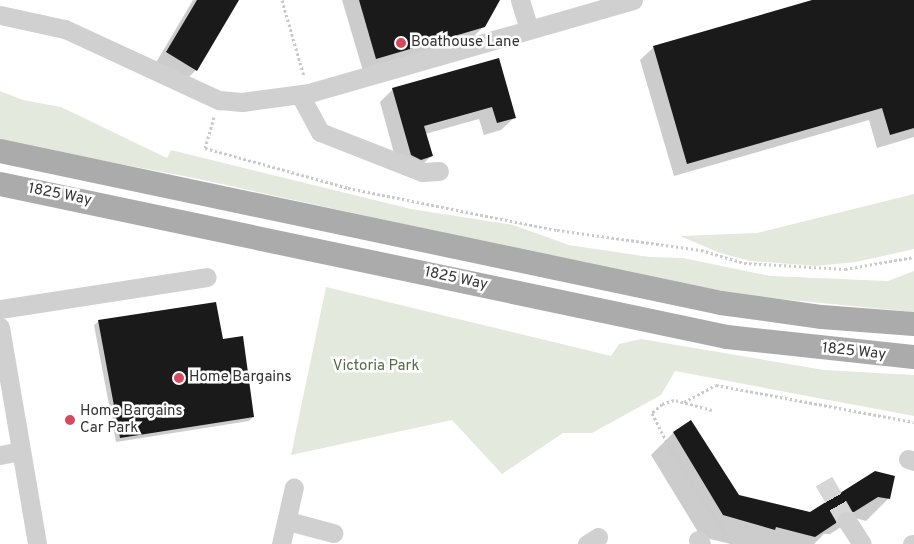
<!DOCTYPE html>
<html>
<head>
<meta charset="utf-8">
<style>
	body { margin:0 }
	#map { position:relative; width:914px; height:544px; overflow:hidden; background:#fff; font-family:Overpass,sans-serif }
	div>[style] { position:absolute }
	.green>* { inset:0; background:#e3e9dd }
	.shadow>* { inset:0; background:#0003 }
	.building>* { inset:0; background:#1a1a1a }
	.minor-tunnel>* { height:19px; margin-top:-9.5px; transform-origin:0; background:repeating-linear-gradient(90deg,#d6d6d6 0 19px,transparent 0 28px) }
	.path>* { height:3px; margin-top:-1.5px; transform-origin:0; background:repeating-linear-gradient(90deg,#cacaca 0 2.5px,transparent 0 5px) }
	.minor>* { height:19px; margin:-9.5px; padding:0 9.5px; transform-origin:9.5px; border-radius:9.5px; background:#d0d0d0 }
	.major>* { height:24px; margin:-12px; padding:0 12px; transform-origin:12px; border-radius:12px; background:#ababab }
	.dots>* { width:14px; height:14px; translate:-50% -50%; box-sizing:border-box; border:2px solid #fff; border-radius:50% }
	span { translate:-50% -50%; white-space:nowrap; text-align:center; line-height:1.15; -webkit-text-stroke:5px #fff; paint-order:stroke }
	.poi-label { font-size:15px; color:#333 }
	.left { translate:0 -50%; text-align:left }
	.street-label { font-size:15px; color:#333 }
	.park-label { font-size:15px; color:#596b44 }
</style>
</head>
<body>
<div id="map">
	<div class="green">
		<i style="clip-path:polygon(0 91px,23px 100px,61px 107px,167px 158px,171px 150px,411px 209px,513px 225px,569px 245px,649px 257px,683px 258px,770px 276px,888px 281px,914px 271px,914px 312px,750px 296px,651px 278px,194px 178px,0 141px)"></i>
		<i style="clip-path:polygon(914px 194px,914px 249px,856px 262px,816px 266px,751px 261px,720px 253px,680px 236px,757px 233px)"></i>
		<i style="clip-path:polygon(326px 287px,611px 356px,619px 344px,641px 339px,824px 370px,914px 375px,914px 416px,675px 371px,661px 395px,592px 433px,563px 433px,502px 474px,452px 420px,291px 455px)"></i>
	</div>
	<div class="shadow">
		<i style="clip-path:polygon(193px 0,237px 0,196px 70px,183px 83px,154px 66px)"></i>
		<i style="clip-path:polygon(342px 0,499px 0,484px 26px,471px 39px,363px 71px)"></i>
		<i style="clip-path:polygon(816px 0,914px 0,914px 137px,877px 148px,869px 120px,674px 176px,640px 60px,654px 47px)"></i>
		<i style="clip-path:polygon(498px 60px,515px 117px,501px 130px,484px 135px,479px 119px,425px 134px,431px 156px,418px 169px,398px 168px,380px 102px,393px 89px)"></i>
		<i style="clip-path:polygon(99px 321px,222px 340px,253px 417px,249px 421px,116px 442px,94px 325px)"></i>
		<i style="clip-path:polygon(691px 422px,738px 497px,810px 514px,894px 477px,888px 499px,866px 521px,855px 518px,830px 534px,824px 534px,814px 544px,731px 544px,701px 537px,651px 455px,673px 433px)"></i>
	</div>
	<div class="building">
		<i style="clip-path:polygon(197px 0,239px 0,197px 71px,166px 52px)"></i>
		<i style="clip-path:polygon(359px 0,500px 0,485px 27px,376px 59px)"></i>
		<i style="clip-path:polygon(812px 0,914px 0,914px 128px,890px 135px,882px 108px,687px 164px,653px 46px)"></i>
		<i style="clip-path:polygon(499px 58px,516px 118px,497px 123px,492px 107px,424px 126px,433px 156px,421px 160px,411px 155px,392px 88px)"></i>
		<i style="clip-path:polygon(216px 302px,223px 339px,243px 336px,254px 417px,120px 438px,98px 320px)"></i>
		<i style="clip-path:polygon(691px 420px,739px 495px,810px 512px,875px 471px,895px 476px,890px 499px,878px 497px,854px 512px,841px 511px,836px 523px,815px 537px,776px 527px,775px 530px,723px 515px,673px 432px)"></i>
	</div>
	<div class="minor-tunnel">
		<i style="left:824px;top:481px;width:46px;rotate:60.1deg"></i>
	</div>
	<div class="path">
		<i style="left:282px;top:0;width:79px;rotate:73.9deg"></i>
		<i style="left:214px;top:117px;width:32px;rotate:106deg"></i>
		<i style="left:205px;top:148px;width:148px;rotate:15.6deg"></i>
		<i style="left:348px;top:188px;width:213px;rotate:11.4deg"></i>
		<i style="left:557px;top:230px;width:145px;rotate:7.9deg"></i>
		<i style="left:701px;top:250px;width:45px;rotate:16.8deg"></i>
		<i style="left:744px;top:263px;width:101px;rotate:3.4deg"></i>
		<i style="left:845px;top:269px;width:70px;rotate:-9.9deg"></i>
		<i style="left:684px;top:402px;width:36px;rotate:-28deg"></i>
		<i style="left:716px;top:385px;width:201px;rotate:10.6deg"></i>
		<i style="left:712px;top:410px;width:39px;rotate:-165deg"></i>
		<i style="left:674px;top:400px;width:13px;rotate:162deg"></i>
		<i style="left:662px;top:404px;width:13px;rotate:138deg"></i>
		<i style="left:652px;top:413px;width:36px;rotate:63deg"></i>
		<i style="left:668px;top:445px;width:118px;rotate:57.1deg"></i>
	</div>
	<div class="minor">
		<i style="left:520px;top:0;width:31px;rotate:73deg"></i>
		<i style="left:0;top:15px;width:66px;rotate:12.2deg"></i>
		<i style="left:65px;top:29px;width:170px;rotate:24.8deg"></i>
		<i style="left:219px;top:100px;width:23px;rotate:5deg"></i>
		<i style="left:242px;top:102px;width:68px;rotate:-7.7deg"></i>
		<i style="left:309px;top:93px;width:337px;rotate:-16deg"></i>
		<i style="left:300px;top:95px;width:42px;rotate:61.6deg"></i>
		<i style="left:320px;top:132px;width:110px;rotate:21.4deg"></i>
		<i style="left:422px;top:172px;width:17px;rotate:-3deg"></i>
		<i style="left:0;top:309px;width:209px;rotate:-8.8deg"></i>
		<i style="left:0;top:327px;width:220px;rotate:80.3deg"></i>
		<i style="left:0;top:455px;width:21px;rotate:-11deg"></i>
		<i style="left:908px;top:459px;width:6px;rotate:18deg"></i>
		<i style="left:288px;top:521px;width:47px;rotate:14.9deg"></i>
		<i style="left:847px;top:521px;width:27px;rotate:57deg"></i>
		<i style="left:698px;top:540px;width:5px;rotate:53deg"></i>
		<i style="left:281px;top:544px;width:58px;rotate:-77.2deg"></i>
		<i style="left:587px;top:544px;width:13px;rotate:-32deg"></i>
		<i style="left:912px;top:544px;width:2px"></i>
	</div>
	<div class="major">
		<i style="left:0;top:151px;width:737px;rotate:11.9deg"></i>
		<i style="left:721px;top:303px;width:102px;rotate:7.9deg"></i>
		<i style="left:822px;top:317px;width:92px;rotate:4.4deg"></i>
		<i style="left:0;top:184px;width:743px;rotate:11.88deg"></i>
		<i style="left:727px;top:337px;width:188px;rotate:6.1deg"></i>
	</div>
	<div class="dots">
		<i style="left:401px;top:43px;background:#d54a5f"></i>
		<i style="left:179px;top:378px;background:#d54a5f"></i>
		<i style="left:70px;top:420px;background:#d54a5f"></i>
	</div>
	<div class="poi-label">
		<span class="left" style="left:411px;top:43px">Boathouse Lane</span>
		<span class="left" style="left:189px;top:378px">Home Bargains</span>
		<span class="left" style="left:80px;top:420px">Home Bargains<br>Car Park</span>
	</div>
	<div class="street-label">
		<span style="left:60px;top:195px;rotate:11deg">1825 Way</span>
		<span style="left:456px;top:279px;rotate:12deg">1825 Way</span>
		<span style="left:854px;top:352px;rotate:6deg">1825 Way</span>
	</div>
	<div class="park-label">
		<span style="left:376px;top:367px">Victoria Park</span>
	</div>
</div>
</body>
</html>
